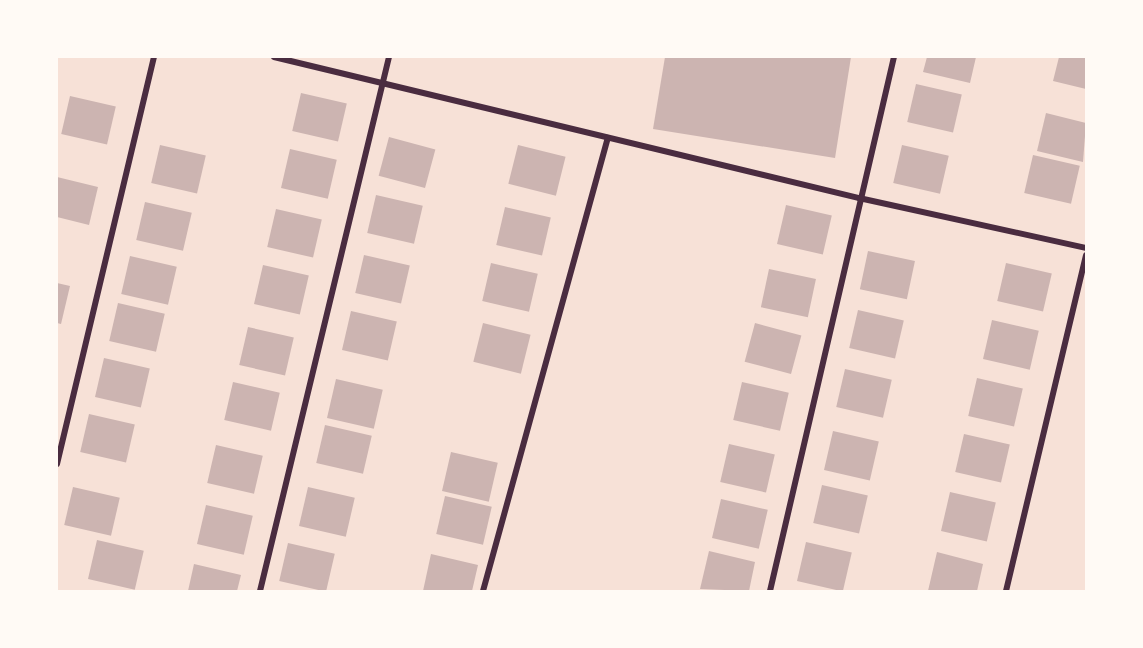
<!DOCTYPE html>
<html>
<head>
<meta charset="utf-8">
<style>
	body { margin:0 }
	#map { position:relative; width:1143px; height:648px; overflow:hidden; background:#f7e1d7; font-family:"IBM Plex Sans",sans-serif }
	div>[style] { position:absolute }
	.building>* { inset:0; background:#ccb4b1; transform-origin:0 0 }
	.minor>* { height:6px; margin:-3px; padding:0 3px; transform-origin:3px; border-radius:3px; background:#4a2c40 }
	span { translate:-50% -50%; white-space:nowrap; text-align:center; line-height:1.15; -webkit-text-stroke:6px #fffaf5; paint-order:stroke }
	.frame { position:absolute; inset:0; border:58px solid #fffaf5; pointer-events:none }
</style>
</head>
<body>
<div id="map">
	<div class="building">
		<i style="clip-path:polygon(665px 57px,851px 57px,835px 158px,653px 129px)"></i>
		<i style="clip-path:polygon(927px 57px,976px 57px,970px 83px,923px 72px)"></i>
		<i style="clip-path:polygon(1059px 57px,1086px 57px,1086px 89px,1053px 81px)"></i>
		<i style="left:916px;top:84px;width:47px;height:39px;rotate:13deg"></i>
		<i style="left:301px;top:93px;width:47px;height:39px;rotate:13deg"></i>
		<i style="left:70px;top:96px;width:47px;height:39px;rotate:13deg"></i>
		<i style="clip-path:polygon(1046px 113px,1086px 123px,1083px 162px,1037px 151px)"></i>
		<i style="left:389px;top:137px;width:48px;height:40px;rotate:15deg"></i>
		<i style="left:160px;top:145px;width:47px;height:39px;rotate:13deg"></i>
		<i style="left:518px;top:145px;width:49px;height:40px;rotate:14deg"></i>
		<i style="left:902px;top:145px;width:48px;height:39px;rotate:13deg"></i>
		<i style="left:290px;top:149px;width:48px;height:40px;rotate:13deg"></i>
		<i style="left:1033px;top:155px;width:48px;height:39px;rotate:13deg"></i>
		<i style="clip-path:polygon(57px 177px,98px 187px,89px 225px,57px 217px)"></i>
		<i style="left:376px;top:195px;width:48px;height:39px;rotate:13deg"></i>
		<i style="left:145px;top:202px;width:48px;height:39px;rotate:13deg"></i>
		<i style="left:786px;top:205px;width:47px;height:40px;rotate:13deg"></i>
		<i style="left:505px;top:207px;width:47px;height:39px;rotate:13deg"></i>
		<i style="left:276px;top:209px;width:47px;height:39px;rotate:13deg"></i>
		<i style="left:868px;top:251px;width:48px;height:39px;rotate:12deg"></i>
		<i style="left:364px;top:255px;width:47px;height:39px;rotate:13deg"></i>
		<i style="left:130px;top:256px;width:48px;height:39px;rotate:13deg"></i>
		<i style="left:491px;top:263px;width:48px;height:39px;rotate:13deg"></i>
		<i style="left:1006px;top:263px;width:47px;height:39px;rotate:13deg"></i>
		<i style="left:263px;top:265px;width:47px;height:40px;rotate:13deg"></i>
		<i style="left:769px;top:269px;width:48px;height:39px;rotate:12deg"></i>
		<i style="clip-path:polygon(57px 283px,70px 286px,61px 324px,57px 323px)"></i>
		<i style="left:118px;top:303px;width:48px;height:39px;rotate:13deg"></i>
		<i style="left:858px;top:310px;width:47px;height:39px;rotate:13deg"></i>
		<i style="left:351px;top:311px;width:47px;height:40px;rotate:13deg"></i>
		<i style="left:992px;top:320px;width:48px;height:40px;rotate:13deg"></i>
		<i style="left:483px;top:323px;width:49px;height:40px;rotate:14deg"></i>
		<i style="left:755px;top:323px;width:48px;height:40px;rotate:15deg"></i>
		<i style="left:248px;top:327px;width:47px;height:39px;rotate:13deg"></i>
		<i style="left:104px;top:358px;width:47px;height:40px;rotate:13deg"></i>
		<i style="left:845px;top:369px;width:48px;height:39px;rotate:13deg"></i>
		<i style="left:977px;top:378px;width:47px;height:39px;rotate:13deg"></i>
		<i style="left:336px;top:379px;width:48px;height:40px;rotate:13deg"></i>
		<i style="left:233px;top:382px;width:48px;height:39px;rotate:13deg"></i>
		<i style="left:742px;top:382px;width:48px;height:39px;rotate:13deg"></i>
		<i style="left:89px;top:414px;width:47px;height:39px;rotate:13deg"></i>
		<i style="left:325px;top:425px;width:48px;height:39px;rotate:13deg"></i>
		<i style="left:833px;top:431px;width:47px;height:40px;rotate:13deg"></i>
		<i style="left:964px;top:434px;width:47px;height:39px;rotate:13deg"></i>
		<i style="left:729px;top:444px;width:47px;height:39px;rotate:13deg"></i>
		<i style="left:216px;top:445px;width:48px;height:39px;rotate:13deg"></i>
		<i style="left:451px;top:452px;width:48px;height:40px;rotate:13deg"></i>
		<i style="left:822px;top:485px;width:47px;height:39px;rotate:13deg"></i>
		<i style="left:73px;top:487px;width:48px;height:39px;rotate:13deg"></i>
		<i style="left:308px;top:487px;width:48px;height:40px;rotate:13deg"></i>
		<i style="left:950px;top:492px;width:47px;height:40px;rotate:13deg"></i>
		<i style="left:445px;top:496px;width:48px;height:39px;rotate:13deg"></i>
		<i style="left:721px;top:499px;width:48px;height:40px;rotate:13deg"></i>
		<i style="left:206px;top:505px;width:48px;height:40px;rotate:13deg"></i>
		<i style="left:97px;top:540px;width:48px;height:40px;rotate:13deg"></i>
		<i style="left:806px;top:542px;width:47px;height:40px;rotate:13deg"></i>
		<i style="left:288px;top:543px;width:48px;height:39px;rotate:13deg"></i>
		<i style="clip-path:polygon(709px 551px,755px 562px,749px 591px,700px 589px)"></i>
		<i style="clip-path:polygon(937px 552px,983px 564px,977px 591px,928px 591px)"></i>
		<i style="clip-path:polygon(431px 554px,478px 565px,472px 591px,423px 591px)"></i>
		<i style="clip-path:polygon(194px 564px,241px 575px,237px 591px,188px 591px)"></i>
	</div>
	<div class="minor">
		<i style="left:274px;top:57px;width:602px;rotate:13.55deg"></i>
		<i style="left:859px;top:198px;width:232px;rotate:12.4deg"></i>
		<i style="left:57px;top:464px;width:418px;rotate:-76.6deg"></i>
		<i style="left:260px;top:591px;width:549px;rotate:-76.42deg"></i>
		<i style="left:483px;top:591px;width:470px;rotate:-74.6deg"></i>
		<i style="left:770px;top:591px;width:548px;rotate:-76.93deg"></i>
		<i style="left:1006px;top:591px;width:345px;rotate:-76.6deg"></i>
	</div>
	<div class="frame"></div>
</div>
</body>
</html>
